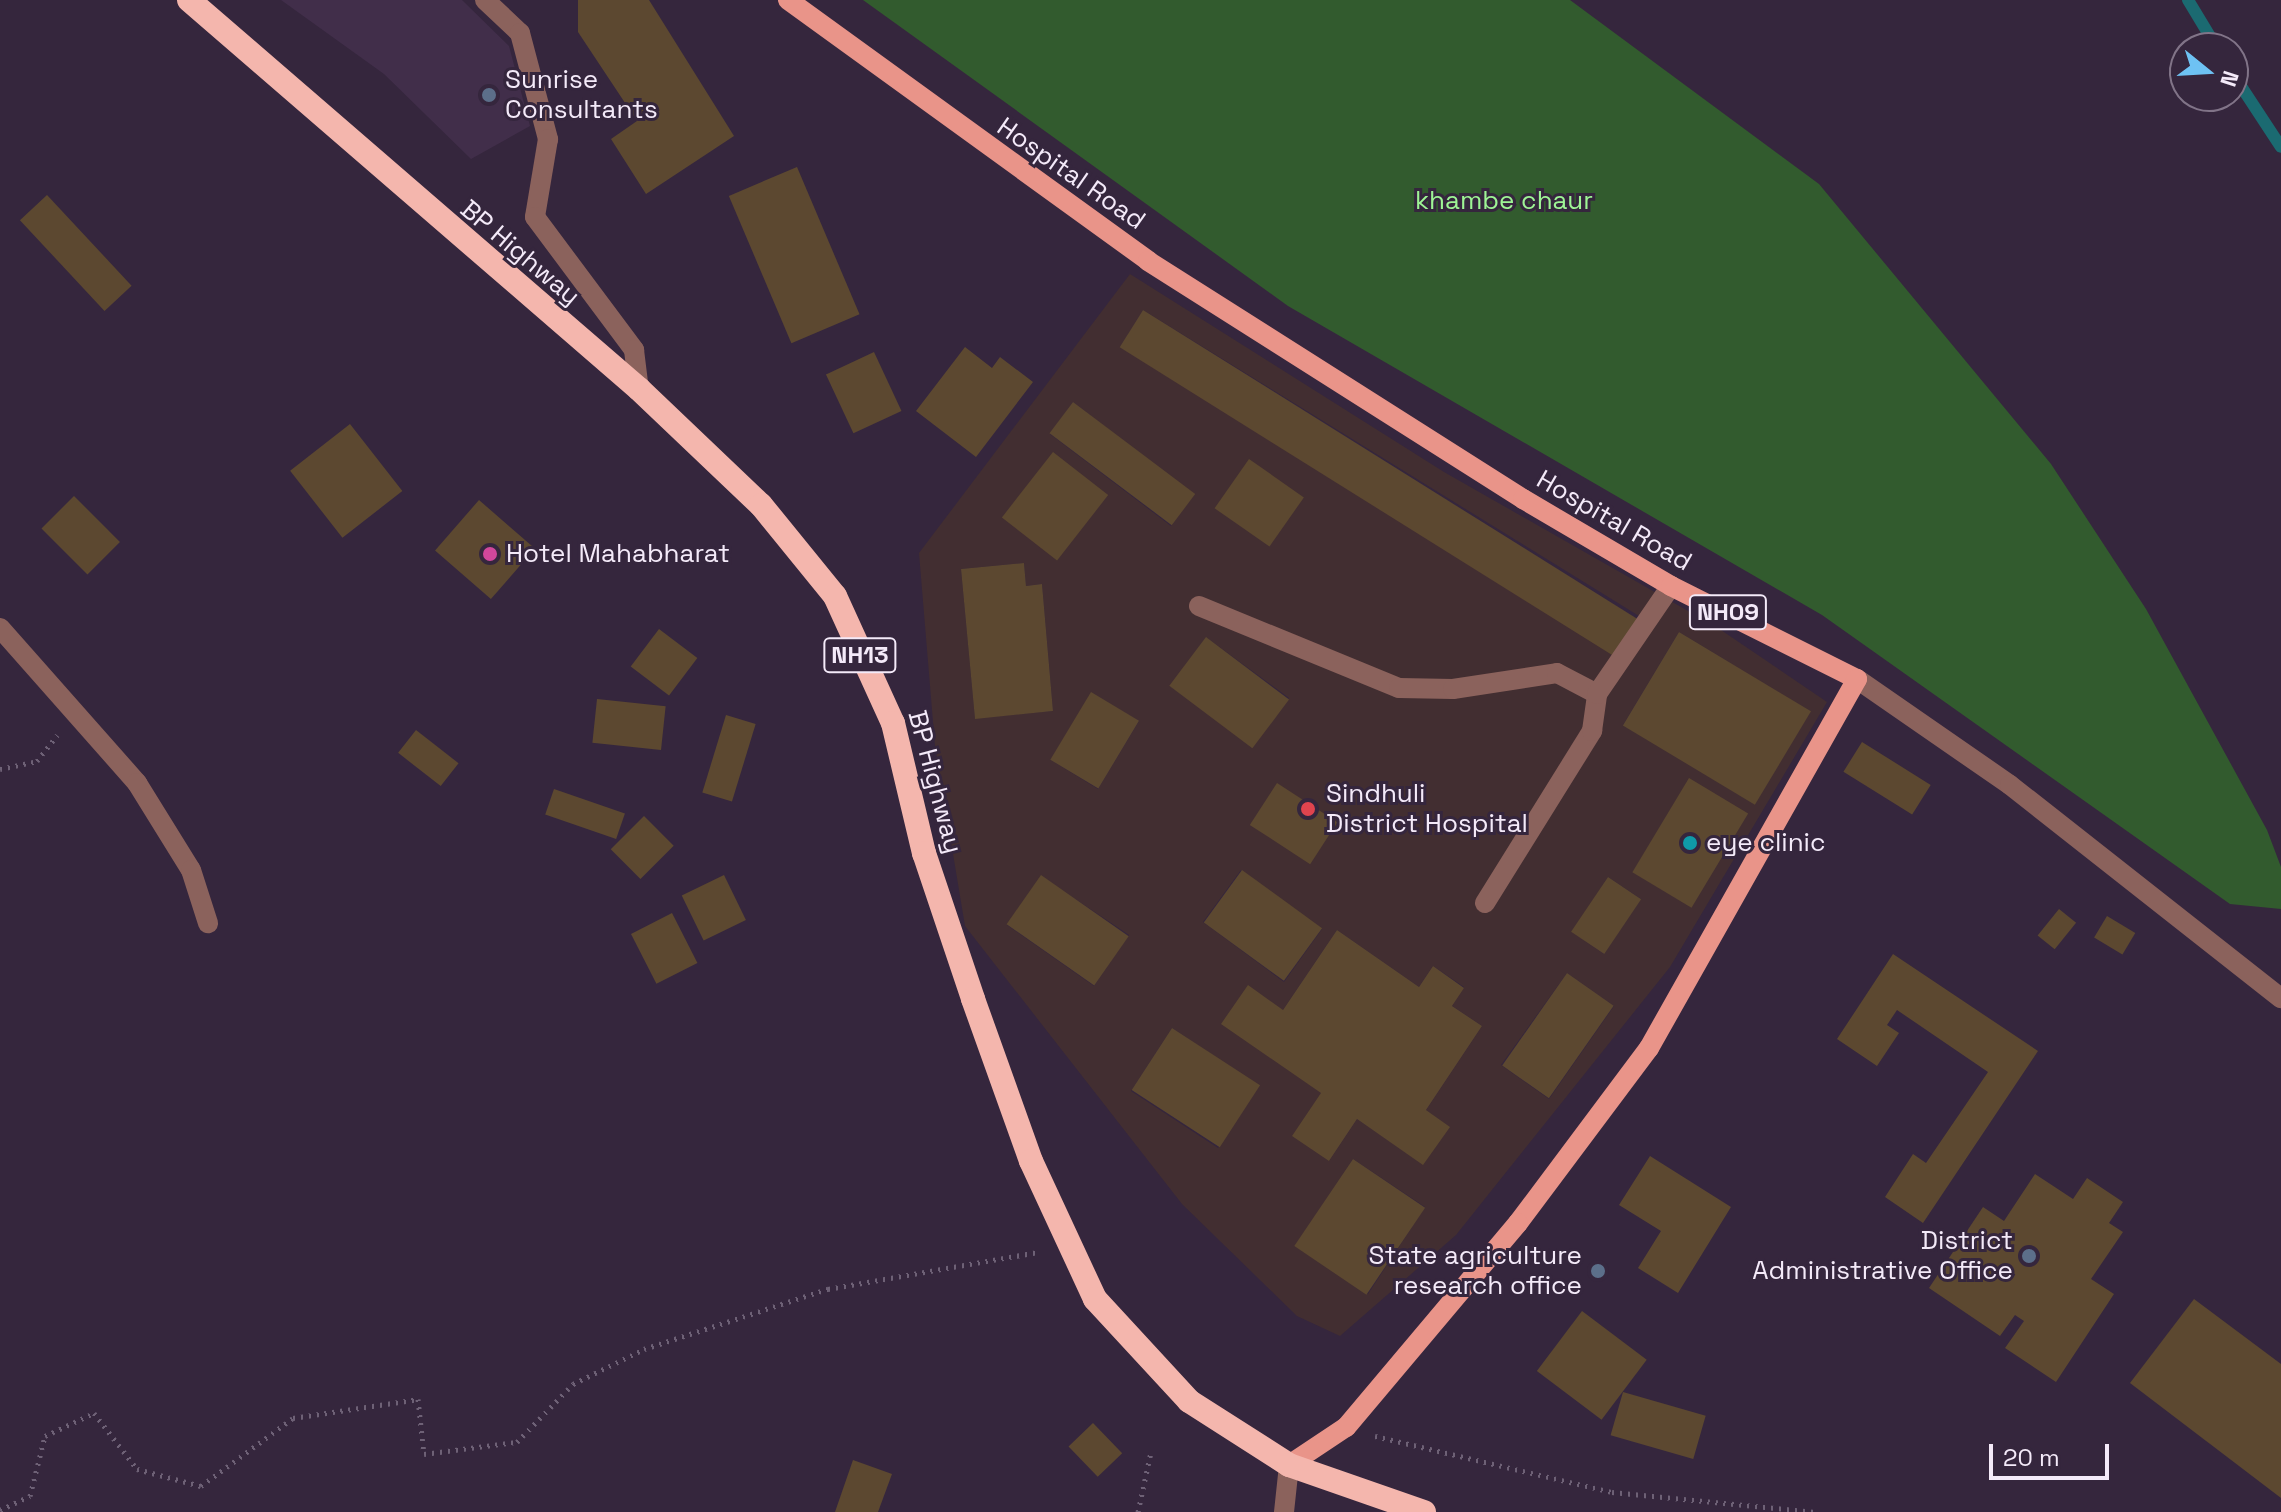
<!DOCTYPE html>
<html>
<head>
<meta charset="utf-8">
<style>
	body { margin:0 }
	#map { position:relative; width:2281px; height:1512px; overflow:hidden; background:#35263d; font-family:"Space Grotesk",sans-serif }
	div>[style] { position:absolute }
	.built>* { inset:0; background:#412e4a }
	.medical>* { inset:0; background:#422e31 }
	.green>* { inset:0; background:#325b2e }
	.stream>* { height:12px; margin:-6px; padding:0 6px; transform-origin:6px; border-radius:6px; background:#1b6a71 }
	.building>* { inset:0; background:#5c4830; transform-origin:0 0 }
	.path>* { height:5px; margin-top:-2.5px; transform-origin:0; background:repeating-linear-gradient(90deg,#6e6176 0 2px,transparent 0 8px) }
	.lane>* { height:20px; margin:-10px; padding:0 10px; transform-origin:10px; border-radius:10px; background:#8b625c }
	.street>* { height:20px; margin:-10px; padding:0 10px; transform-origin:10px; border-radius:10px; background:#8b625c }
	.primary>* { height:20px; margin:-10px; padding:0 10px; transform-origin:10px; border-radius:10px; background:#e99489 }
	.highway>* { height:24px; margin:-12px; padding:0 12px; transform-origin:12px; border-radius:12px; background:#f4b6ad }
	.dots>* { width:22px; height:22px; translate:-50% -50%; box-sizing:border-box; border:4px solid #35263d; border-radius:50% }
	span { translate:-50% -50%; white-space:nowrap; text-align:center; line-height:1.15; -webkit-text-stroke:6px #35263d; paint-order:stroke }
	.shield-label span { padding:2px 6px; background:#35263d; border:2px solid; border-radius:6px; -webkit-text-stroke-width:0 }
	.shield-label { font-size:24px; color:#f4eaf9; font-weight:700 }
	.poi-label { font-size:26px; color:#f4eaf9 }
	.left { translate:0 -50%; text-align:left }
	.right { translate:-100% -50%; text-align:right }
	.street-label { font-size:26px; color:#f4eaf9 }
	.park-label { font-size:26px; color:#9ef595 }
	.north { position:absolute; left:2169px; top:32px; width:80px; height:80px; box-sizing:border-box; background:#35263d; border:2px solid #817488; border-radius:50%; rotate:108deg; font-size:22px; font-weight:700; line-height:32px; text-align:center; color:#f4eaf9 }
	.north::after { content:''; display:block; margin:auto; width:28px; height:36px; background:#6ec2f3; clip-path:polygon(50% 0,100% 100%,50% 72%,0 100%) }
	.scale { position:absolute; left:1989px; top:1444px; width:120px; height:36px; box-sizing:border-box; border:4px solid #f4eaf9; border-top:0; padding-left:10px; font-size:24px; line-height:28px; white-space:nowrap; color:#f4eaf9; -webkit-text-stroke:6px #35263d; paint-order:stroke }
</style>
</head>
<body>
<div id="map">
	<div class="built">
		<i style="clip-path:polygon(281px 0,462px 0,509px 46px,530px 126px,471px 159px,384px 74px)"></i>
	</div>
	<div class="medical">
		<i style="clip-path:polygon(evenodd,1130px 274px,1444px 472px,1718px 628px,1827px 702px,1670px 967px,1456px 1235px,1340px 1336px,1297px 1316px,1182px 1204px,965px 926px,935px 746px,919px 553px,1130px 274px,1143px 310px,1639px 616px,1616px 653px,1120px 347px,1143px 310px,1130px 274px,1073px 402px,1194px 495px,1171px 526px,1050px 434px,1073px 402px,1130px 274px,1024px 563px,1026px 586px,1042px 584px,1053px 711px,975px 718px,961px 569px,1024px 563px,1130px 274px,1679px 632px,1810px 711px,1754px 803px,1623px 725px,1679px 632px,1130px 274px,1207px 638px,1289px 698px,1253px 746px,1207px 638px,1130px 274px,1091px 693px,1139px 721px,1098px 789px,1051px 760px,1091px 693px,1130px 274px,1241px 870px,1322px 929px,1284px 982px,1203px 922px,1241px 870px,1130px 274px,1041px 876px,1129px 935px,1094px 986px,1007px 925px,1041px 876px,1130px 274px,1608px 877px,1641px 899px,1604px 954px,1572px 932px,1608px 877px,1130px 274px,1337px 930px,1419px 987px,1433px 966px,1464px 987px,1452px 1006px,1482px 1026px,1426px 1110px,1449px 1127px,1423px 1164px,1357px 1119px,1329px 1161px,1321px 1093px,1283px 1010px,1337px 930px,1130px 274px,1567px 973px,1614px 1006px,1549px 1099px,1501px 1065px,1567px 973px,1130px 274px,1172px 1028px,1259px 1086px,1218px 1148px,1131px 1091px,1172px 1028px,1130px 274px,1353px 1159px,1425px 1207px,1368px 1294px,1295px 1246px,1353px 1159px)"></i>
	</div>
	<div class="green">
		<i style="clip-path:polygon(863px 0,1570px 0,1819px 184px,2051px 464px,2146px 609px,2267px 830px,2281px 867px,2281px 909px,2230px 904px,1822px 615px,1288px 306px)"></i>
	</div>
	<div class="stream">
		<i style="left:2188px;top:0;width:56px;rotate:58.9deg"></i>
		<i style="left:2233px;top:74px;width:87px;rotate:56.7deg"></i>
	</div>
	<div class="building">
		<i style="clip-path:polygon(578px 0,649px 0,734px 136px,646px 194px,611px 139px,637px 121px,578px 32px)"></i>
		<i style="left:797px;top:167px;width:160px;height:74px;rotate:67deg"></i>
		<i style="left:47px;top:195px;width:124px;height:37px;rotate:47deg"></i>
		<i style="left:1143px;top:310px;width:584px;height:44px;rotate:32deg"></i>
		<i style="clip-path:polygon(965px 347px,992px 368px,1000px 357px,1033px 382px,976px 457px,916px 411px)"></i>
		<i style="left:874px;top:352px;width:65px;height:53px;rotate:65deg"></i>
		<i style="left:1073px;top:402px;width:153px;height:39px;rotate:37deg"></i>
		<i style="left:350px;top:424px;width:85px;height:76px;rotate:52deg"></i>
		<i style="left:1053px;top:452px;width:70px;height:83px;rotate:38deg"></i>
		<i style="left:1249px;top:459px;width:67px;height:60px;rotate:35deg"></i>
		<i style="left:74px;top:496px;width:65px;height:46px;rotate:45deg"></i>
		<i style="left:479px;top:500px;width:74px;height:67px;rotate:41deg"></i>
		<i style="clip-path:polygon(1024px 563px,1026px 586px,1042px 584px,1053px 711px,975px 719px,961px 569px)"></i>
		<i style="left:659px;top:629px;width:48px;height:47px;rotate:37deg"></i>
		<i style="left:1679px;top:632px;width:154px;height:109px;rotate:31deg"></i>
		<i style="left:1206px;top:637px;width:104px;height:61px;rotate:37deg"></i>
		<i style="left:1091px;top:692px;width:56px;height:79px;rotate:31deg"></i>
		<i style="left:597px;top:699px;width:69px;height:44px;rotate:6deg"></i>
		<i style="left:726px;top:715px;width:31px;height:81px;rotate:17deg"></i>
		<i style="left:416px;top:730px;width:54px;height:29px;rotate:38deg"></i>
		<i style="left:1862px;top:742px;width:81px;height:35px;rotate:32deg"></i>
		<i style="left:1689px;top:778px;width:69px;height:110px;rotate:31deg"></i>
		<i style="left:1277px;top:783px;width:72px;height:50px;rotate:33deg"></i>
		<i style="left:554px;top:789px;width:75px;height:27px;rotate:19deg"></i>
		<i style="left:644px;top:816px;width:42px;height:47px;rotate:45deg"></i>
		<i style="left:1242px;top:870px;width:99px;height:65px;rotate:36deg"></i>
		<i style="left:724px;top:875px;width:50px;height:47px;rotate:64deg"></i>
		<i style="left:1041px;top:875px;width:107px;height:60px;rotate:35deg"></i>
		<i style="left:1608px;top:877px;width:40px;height:66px;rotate:34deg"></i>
		<i style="left:2059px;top:909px;width:22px;height:34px;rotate:39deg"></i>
		<i style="left:672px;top:913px;width:56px;height:46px;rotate:63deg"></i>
		<i style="left:2107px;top:916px;width:33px;height:25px;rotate:31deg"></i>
		<i style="clip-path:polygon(1337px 930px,1419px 987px,1433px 966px,1464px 988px,1452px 1006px,1482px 1026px,1426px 1110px,1450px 1127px,1423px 1165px,1357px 1119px,1329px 1161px,1292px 1136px,1321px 1093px,1221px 1024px,1248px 985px,1283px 1010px)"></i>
		<i style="clip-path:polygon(1893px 954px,2038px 1051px,1923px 1223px,1885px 1197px,1913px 1154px,1926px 1163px,1988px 1072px,1897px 1010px,1887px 1025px,1899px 1033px,1877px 1066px,1837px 1039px)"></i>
		<i style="left:1567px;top:973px;width:57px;height:113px;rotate:35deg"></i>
		<i style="left:1172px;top:1028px;width:105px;height:74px;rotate:33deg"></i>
		<i style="clip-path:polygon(1650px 1156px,1731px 1207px,1678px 1293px,1638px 1268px,1661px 1231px,1619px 1205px)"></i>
		<i style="left:1353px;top:1159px;width:87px;height:105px;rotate:34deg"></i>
		<i style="clip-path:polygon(2035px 1174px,2073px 1199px,2087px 1178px,2123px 1202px,2109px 1223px,2123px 1232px,2091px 1279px,2114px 1294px,2056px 1382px,2005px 1348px,2024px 1321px,2015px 1315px,2000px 1336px,1929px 1288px,1983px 1207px,2004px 1221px)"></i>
		<i style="clip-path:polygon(2194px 1299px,2281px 1364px,2281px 1498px,2130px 1383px)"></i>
		<i style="left:1582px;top:1311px;width:81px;height:75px;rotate:37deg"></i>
		<i style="left:1623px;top:1392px;width:86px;height:45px;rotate:16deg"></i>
		<i style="left:1093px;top:1423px;width:42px;height:34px;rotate:46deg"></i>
		<i style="clip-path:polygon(853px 1460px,892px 1474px,878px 1512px,835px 1512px)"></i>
	</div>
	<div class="path">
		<i style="left:0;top:769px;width:38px;rotate:-12deg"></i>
		<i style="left:37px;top:761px;width:33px;rotate:-52deg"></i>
		<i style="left:1375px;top:1436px;width:244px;rotate:13.3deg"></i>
		<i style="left:1612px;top:1492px;width:204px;rotate:5.6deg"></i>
		<i style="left:0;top:1510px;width:33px;rotate:-25deg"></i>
		<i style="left:30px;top:1496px;width:62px;rotate:-76deg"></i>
		<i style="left:45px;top:1436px;width:54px;rotate:-25.1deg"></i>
		<i style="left:94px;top:1413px;width:71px;rotate:52.5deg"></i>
		<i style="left:137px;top:1469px;width:66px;rotate:14.9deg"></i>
		<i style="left:201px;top:1486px;width:114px;rotate:-36.5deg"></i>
		<i style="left:293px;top:1418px;width:126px;rotate:-8.6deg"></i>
		<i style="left:418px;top:1399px;width:55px;rotate:83.8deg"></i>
		<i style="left:424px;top:1454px;width:94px;rotate:-7.4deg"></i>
		<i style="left:517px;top:1442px;width:81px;rotate:-46deg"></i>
		<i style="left:573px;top:1384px;width:79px;rotate:-26.2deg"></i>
		<i style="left:644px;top:1349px;width:194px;rotate:-18.1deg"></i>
		<i style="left:828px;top:1289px;width:212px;rotate:-10deg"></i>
		<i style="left:1138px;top:1512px;width:61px;rotate:-77.8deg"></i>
	</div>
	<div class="lane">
		<i style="left:485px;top:0;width:48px;rotate:43.3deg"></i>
		<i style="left:520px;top:33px;width:110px;rotate:75.2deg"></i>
		<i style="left:548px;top:139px;width:79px;rotate:99.5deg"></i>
		<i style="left:535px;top:217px;width:166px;rotate:53.3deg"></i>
		<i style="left:634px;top:350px;width:39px;rotate:83deg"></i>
		<i style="left:1199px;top:606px;width:216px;rotate:22.3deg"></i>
		<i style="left:1399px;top:688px;width:54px;rotate:1.1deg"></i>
		<i style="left:1453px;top:689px;width:105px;rotate:-8.7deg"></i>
		<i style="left:1557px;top:673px;width:45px;rotate:27.7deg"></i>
		<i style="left:1485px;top:903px;width:203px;rotate:-58.1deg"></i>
		<i style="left:1592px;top:731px;width:37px;rotate:-82deg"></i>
		<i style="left:1597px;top:694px;width:131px;rotate:-55.6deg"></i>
	</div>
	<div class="street">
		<i style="left:0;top:628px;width:207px;rotate:48.5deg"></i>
		<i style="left:137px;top:783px;width:102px;rotate:58.2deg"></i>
		<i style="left:191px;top:870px;width:56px;rotate:72.2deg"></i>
		<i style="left:1857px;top:679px;width:186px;rotate:34.7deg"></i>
		<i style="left:2010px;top:785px;width:345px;rotate:38.2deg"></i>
		<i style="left:1284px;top:1512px;width:47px;rotate:-83.9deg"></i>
	</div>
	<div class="primary">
		<i style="left:788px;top:0;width:445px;rotate:35.9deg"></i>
		<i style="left:1148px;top:261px;width:444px;rotate:32.4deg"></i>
		<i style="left:1523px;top:499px;width:172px;rotate:30.4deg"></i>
		<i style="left:1671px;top:586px;width:208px;rotate:26.6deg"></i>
		<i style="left:1857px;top:679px;width:424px;rotate:119.4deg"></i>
		<i style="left:1649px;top:1048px;width:219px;rotate:126.8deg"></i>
		<i style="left:1518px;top:1223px;width:267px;rotate:130.1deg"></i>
		<i style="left:1346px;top:1427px;width:69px;rotate:146.3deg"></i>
	</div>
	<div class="highway">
		<i style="left:189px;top:0;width:595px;rotate:40.84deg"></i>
		<i style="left:639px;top:389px;width:168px;rotate:43.6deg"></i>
		<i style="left:761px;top:505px;width:117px;rotate:50.9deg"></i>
		<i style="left:835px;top:596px;width:140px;rotate:65.5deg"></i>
		<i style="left:893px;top:723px;width:134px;rotate:76.6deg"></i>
		<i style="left:924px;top:853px;width:154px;rotate:71.4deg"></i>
		<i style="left:973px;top:999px;width:172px;rotate:70.3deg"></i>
		<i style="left:1031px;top:1161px;width:152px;rotate:65.1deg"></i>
		<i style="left:1095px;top:1299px;width:139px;rotate:47.3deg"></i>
		<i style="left:1189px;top:1401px;width:119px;rotate:32.6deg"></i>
		<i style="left:1289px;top:1465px;width:143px;rotate:19.2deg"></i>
	</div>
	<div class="dots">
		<i style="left:489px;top:95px;background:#5c6f8a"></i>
		<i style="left:490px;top:554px;background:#d1479c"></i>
		<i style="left:1308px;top:809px;background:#e0444e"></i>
		<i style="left:1690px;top:843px;background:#0f9aa8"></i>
		<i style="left:2029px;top:1256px;background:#5c6f8a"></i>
		<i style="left:1598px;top:1271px;background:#5c6f8a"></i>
	</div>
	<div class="shield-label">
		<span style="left:1728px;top:612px">NH09</span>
		<span style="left:860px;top:655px">NH13</span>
	</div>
	<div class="poi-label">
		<span class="left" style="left:505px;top:95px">Sunrise<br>Consultants</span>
		<span class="left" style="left:506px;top:554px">Hotel Mahabharat</span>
		<span class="left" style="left:1326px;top:809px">Sindhuli<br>District Hospital</span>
		<span class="left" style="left:1706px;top:843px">eye clinic</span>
		<span class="right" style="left:2013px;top:1256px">District<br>Administrative Office</span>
		<span class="right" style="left:1582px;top:1271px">State agriculture<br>research office</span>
	</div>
	<div class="street-label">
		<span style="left:1071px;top:174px;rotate:35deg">Hospital Road</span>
		<span style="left:520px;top:253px;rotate:40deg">BP Highway</span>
		<span style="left:1614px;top:521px;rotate:30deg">Hospital Road</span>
		<span style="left:935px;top:782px;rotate:75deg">BP Highway</span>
	</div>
	<div class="park-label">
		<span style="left:1504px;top:201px">khambe chaur</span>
	</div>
	<div class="north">N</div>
	<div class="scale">20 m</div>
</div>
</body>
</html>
